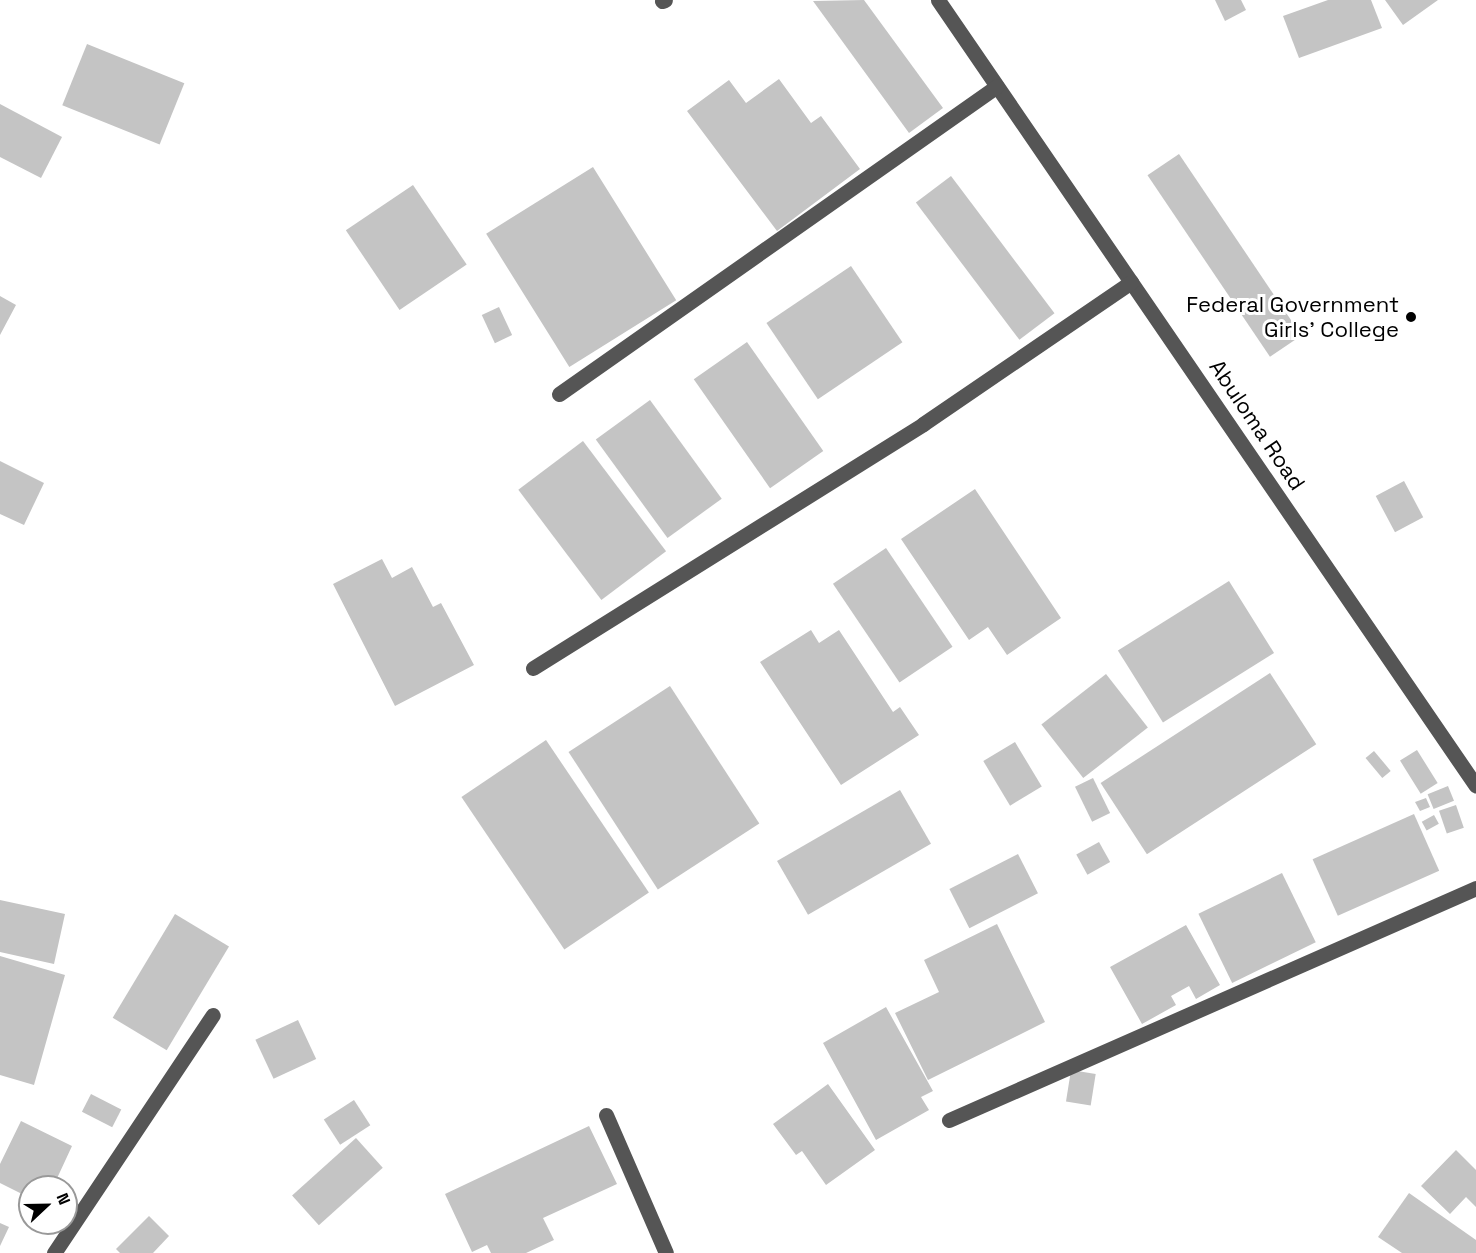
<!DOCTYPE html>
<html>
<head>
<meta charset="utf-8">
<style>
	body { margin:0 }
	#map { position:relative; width:1476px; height:1253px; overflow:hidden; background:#fff; font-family:"Space Grotesk",sans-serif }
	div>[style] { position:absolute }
	.building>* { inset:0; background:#c4c4c4; transform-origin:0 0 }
	.minor>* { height:15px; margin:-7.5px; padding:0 7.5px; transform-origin:7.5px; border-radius:7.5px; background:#555 }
	.dots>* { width:16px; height:16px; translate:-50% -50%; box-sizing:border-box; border:3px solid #fff; border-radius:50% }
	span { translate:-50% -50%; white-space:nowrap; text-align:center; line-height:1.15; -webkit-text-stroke:6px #fff; paint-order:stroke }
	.poi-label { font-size:22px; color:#000 }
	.right { translate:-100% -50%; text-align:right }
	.street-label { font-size:22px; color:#000 }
	.north { position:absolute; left:18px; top:1175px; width:60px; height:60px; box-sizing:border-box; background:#fff; border:2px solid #999; border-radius:50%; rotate:68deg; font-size:16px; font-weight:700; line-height:24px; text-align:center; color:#000 }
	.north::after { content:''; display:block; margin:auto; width:21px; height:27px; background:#000; clip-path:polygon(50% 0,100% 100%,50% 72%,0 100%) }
</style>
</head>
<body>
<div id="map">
	<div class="building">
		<i style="clip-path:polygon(864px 0,943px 108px,909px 133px,813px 1px)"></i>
		<i style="clip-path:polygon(1215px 0,1241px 0,1246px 10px,1225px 21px)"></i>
		<i style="clip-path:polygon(1328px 0,1371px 0,1382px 28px,1299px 58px,1283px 16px)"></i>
		<i style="clip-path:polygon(1385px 0,1438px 0,1403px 25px)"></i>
		<i style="left:87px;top:44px;width:105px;height:66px;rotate:22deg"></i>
		<i style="clip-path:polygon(779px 79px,811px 123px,821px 116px,860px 169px,777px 231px,687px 111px,729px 80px,746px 103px)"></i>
		<i style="clip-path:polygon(0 104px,62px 137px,41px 178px,0 157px)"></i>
		<i style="left:1179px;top:154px;width:219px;height:38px;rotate:56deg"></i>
		<i style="left:593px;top:167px;width:157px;height:126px;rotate:58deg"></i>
		<i style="left:951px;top:176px;width:172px;height:44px;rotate:53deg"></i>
		<i style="left:413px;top:185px;width:96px;height:81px;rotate:56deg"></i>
		<i style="left:851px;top:266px;width:92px;height:102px;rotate:56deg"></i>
		<i style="clip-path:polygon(0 296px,16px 305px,0 335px)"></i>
		<i style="left:499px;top:307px;width:31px;height:19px;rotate:65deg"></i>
		<i style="left:747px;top:342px;width:133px;height:65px;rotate:55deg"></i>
		<i style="left:650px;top:400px;width:122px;height:67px;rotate:54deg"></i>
		<i style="left:583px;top:441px;width:138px;height:81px;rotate:53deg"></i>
		<i style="clip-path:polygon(0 461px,44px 483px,24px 525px,0 514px)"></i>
		<i style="left:1404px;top:481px;width:41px;height:32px;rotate:62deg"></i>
		<i style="clip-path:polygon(975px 489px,1061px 618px,1007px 655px,988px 627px,969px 640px,901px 539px)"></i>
		<i style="left:886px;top:548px;width:119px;height:64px;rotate:56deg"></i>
		<i style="clip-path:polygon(382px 559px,392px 578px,412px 567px,433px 607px,441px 603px,474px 665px,395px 706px,333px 584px)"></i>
		<i style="left:1229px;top:581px;width:85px;height:131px;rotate:58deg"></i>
		<i style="clip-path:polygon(811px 630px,819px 643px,839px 630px,893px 712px,900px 707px,919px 735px,841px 785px,760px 662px)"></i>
		<i style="left:1270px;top:673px;width:85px;height:202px;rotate:57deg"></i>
		<i style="left:1106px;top:674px;width:68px;height:82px;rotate:52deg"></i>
		<i style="left:670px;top:686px;width:164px;height:121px;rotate:57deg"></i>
		<i style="left:546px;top:740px;width:184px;height:102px;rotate:56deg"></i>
		<i style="left:1015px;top:742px;width:52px;height:37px;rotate:59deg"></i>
		<i style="left:1417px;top:750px;width:39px;height:20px;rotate:58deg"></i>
		<i style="left:1374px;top:751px;width:26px;height:11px;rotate:50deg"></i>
		<i style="left:1093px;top:778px;width:39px;height:20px;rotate:64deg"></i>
		<i style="left:1448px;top:786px;width:16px;height:22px;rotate:68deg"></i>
		<i style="left:900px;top:790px;width:62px;height:142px;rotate:60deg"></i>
		<i style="clip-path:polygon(1426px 798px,1430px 807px,1420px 811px,1415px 802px)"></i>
		<i style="left:1456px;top:805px;width:24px;height:18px;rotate:71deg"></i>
		<i style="left:1414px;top:814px;width:62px;height:111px;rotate:66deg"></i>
		<i style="left:1434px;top:815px;width:10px;height:14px;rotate:61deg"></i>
		<i style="left:1099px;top:842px;width:23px;height:26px;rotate:61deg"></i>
		<i style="left:1018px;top:854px;width:44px;height:77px;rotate:63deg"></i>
		<i style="left:1282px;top:873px;width:77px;height:93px;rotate:64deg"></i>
		<i style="clip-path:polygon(0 900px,65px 914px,54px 964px,0 952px)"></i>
		<i style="left:175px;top:914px;width:63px;height:121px;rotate:31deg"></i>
		<i style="clip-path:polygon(997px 924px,1045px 1022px,928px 1080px,895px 1013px,939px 992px,924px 960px)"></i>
		<i style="clip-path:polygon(1186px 925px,1220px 985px,1196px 999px,1189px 986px,1171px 996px,1176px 1005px,1142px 1024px,1110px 967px)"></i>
		<i style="clip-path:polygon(0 956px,65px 975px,34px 1085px,0 1075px)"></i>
		<i style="clip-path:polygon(886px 1007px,933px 1091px,921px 1097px,929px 1110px,876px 1140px,823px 1043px)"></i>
		<i style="left:298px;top:1020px;width:43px;height:47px;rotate:65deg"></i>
		<i style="left:1071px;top:1070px;width:25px;height:32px;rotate:9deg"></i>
		<i style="clip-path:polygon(828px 1084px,875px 1150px,826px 1185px,802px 1151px,796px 1155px,773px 1124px)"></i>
		<i style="left:91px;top:1094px;width:34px;height:20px;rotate:27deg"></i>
		<i style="left:354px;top:1100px;width:30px;height:36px;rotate:57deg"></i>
		<i style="clip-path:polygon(21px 1121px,72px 1146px,53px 1187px,30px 1187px,30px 1198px,0 1183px,0 1164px)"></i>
		<i style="clip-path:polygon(589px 1126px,617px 1184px,543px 1218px,554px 1240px,526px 1253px,491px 1253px,487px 1245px,472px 1252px,445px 1194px)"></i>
		<i style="left:356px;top:1138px;width:40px;height:86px;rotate:48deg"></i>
		<i style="clip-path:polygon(1456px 1150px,1476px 1170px,1476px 1207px,1466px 1197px,1450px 1214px,1421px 1186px)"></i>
		<i style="clip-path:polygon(1409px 1193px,1476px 1240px,1476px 1253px,1402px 1253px,1378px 1237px)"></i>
		<i style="clip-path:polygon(149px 1216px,169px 1236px,153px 1253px,120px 1253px,116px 1249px)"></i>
		<i style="clip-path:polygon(0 1223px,9px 1227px,0 1246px)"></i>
	</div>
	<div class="minor">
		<i style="left:938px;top:0;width:952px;rotate:55.61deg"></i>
		<i style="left:662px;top:1px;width:3px;rotate:-18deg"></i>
		<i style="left:559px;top:394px;width:535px;rotate:-35.11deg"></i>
		<i style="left:533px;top:668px;width:460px;rotate:-32deg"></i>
		<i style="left:923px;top:424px;width:252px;rotate:-34.3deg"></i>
		<i style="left:606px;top:1115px;width:150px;rotate:66.5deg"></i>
		<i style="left:949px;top:1120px;width:576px;rotate:-23.76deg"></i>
		<i style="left:54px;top:1253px;width:286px;rotate:-56.3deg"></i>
	</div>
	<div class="dots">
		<i style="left:1411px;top:317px;background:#000"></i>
	</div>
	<div class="poi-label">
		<span class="right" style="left:1399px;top:317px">Federal Government<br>Girls' College</span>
	</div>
	<div class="street-label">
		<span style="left:1257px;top:425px;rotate:56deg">Abuloma Road</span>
	</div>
	<div class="north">N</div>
</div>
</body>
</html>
